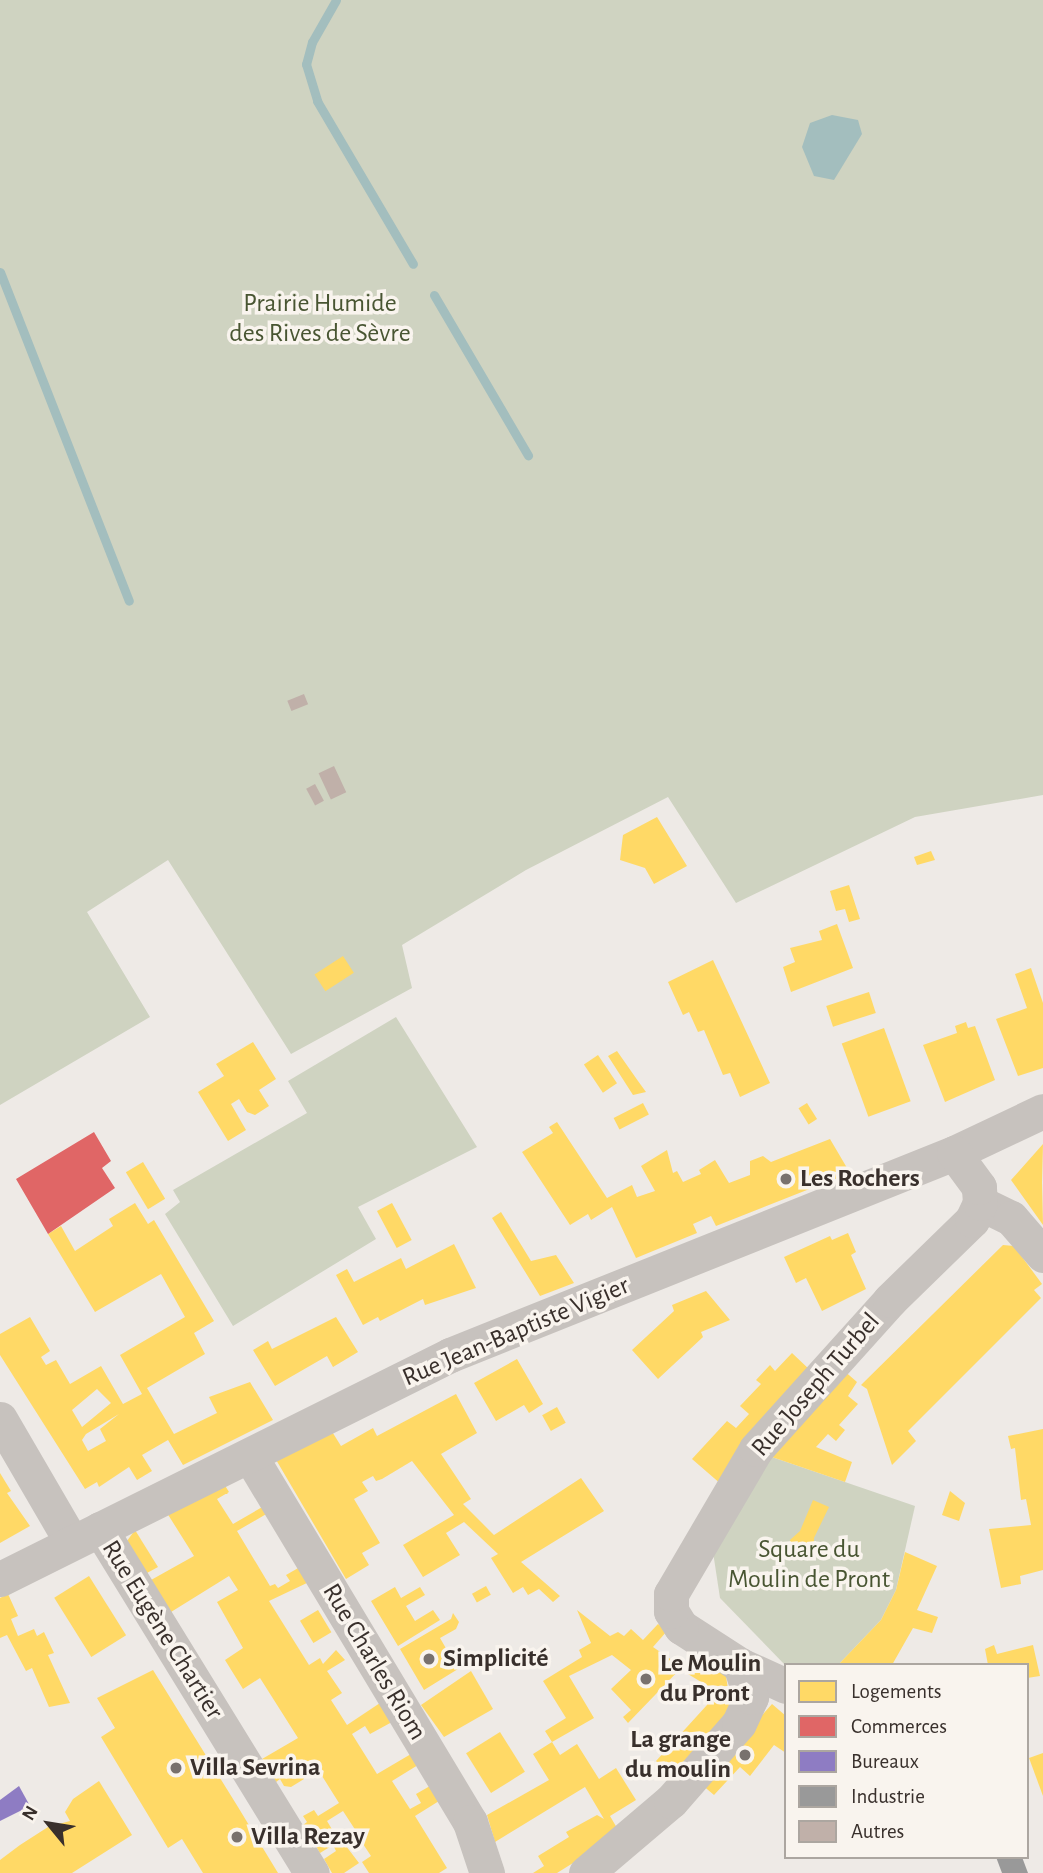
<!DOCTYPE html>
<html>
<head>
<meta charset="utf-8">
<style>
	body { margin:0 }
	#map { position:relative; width:1043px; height:1873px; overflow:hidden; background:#eeeae6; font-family:"Alegreya Sans",sans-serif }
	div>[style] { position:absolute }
	.green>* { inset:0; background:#cfd3c1 }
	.water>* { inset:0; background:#a3bebe }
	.homes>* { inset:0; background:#ffd966; transform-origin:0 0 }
	.shops>* { inset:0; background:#e06666 }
	.offices>* { inset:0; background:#8e7cc3 }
	.industry>* { inset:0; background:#999 }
	.stream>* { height:9px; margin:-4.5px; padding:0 4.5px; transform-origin:4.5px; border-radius:4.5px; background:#a3bebe }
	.building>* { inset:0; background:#c0b0a9; transform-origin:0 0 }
	.minor>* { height:35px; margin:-17.5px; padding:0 17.5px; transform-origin:17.5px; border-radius:17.5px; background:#c7c2be }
	.dots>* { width:19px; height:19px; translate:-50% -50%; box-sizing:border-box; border:4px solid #f9f4ee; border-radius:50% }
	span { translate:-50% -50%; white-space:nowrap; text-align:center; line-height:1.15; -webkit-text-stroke:7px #f9f4ee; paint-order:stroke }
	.park-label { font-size:26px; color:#485532 }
	.poi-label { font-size:26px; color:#39302c; font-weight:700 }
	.left { translate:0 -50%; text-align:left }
	.right { translate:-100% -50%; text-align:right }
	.street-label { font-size:26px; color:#39302c }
	.legend { position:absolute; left:784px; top:1663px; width:245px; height:196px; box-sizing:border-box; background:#f9f4ee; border:2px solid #aca6a0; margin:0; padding:9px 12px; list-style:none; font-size:21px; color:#39302c }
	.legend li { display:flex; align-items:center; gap:14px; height:35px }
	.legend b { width:35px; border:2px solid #aca6a0 }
	.north { position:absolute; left:14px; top:1789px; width:70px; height:70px; -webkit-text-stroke:5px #f9f4ee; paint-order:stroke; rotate:300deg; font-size:19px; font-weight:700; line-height:28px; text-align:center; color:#39302c }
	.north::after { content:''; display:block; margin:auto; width:24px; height:32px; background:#39302c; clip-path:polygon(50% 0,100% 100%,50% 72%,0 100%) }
</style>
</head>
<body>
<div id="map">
	<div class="green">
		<i style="clip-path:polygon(0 0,1043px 0,1043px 795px,915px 817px,736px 903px,668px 797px,526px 870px,402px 945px,412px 988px,291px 1054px,168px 860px,87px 912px,150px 1017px,0 1105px)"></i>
		<i style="clip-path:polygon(396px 1017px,477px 1147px,358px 1207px,376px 1239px,233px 1326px,165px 1214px,180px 1202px,173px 1190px,307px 1113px,288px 1081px)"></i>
		<i style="clip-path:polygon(766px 1455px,915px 1506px,896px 1590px,881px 1620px,838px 1665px,786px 1666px,720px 1598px,713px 1552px)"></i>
	</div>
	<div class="water">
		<i style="clip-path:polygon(832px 115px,858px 120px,862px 134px,834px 180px,814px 176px,802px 147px,810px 123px)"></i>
	</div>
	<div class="homes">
		<i style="clip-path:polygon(657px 817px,687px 866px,654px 884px,645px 868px,620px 860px,623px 835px)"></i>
		<i style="clip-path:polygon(931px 851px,935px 860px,917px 865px,914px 857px)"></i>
		<i style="clip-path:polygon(849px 885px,860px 919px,849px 922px,845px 909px,836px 911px,830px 891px)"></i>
		<i style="clip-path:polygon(837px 924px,853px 968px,791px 992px,783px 967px,795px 962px,790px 948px,822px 940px,819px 931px)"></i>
		<i style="left:343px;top:956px;width:20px;height:34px;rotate:57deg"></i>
		<i style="clip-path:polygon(713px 960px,770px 1083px,740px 1097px,730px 1073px,723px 1075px,704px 1030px,698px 1032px,689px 1012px,683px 1015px,668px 982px)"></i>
		<i style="clip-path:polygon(1031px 968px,1043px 1003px,1043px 1068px,1018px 1076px,996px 1019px,1027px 1008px,1015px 974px)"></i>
		<i style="left:869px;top:992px;width:22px;height:45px;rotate:72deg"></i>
		<i style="clip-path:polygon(966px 1022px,968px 1028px,975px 1026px,995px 1080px,945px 1102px,923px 1045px,957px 1033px,955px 1026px)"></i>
		<i style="left:884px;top:1028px;width:78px;height:45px;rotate:70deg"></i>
		<i style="clip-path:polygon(253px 1042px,276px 1079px,259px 1090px,269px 1106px,255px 1115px,247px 1112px,239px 1099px,231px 1104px,246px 1130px,228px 1141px,198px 1092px,224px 1076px,216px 1064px)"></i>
		<i style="clip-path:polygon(617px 1051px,638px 1081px,646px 1092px,633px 1095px,608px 1056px)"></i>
		<i style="left:598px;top:1055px;width:34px;height:17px;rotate:56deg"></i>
		<i style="left:643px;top:1103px;width:13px;height:33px;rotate:63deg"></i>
		<i style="left:807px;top:1103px;width:19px;height:10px;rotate:58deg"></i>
		<i style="clip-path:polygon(557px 1122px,607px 1198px,632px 1185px,637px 1197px,655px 1191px,641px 1166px,667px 1150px,673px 1173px,677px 1171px,683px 1182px,701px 1174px,699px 1170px,715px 1160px,729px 1183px,750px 1175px,750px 1161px,763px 1156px,771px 1162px,830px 1139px,850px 1173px,716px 1226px,711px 1216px,693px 1224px,697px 1233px,636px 1258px,612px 1207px,591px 1220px,588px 1214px,570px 1225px,522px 1152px,553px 1133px,549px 1127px)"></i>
		<i style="clip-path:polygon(1043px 1144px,1042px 1182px,1043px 1225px,1011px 1180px)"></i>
		<i style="left:143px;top:1162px;width:43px;height:20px;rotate:59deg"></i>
		<i style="clip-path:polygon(evenodd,135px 1203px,148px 1224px,154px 1220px,214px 1321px,194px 1333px,205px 1354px,147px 1388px,174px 1434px,217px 1413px,209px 1397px,250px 1382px,273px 1420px,183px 1465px,168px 1440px,142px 1455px,152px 1471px,137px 1480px,129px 1467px,99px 1487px,97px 1482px,85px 1489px,0 1355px,0 1334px,30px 1317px,50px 1351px,41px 1357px,46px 1365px,56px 1360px,70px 1384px,101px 1366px,123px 1404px,142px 1394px,120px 1355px,185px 1317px,161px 1274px,95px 1312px,48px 1234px,61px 1226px,75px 1251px,113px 1226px,109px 1219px,135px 1203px,97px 1389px,111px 1403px,82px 1427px,72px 1410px,97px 1389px,135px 1203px,119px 1414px,100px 1429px,106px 1441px,88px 1451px,82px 1440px,86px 1434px,119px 1414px)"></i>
		<i style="left:392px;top:1203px;width:42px;height:17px;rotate:62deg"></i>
		<i style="clip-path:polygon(501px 1212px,531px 1261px,556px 1255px,574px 1283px,540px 1296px,492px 1218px)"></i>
		<i style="clip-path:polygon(848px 1233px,856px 1252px,851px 1255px,866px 1289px,822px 1311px,806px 1278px,796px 1283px,784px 1257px,830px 1236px,832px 1240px)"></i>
		<i style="clip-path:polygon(454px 1244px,476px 1288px,425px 1305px,423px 1299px,380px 1321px,378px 1317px,363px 1325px,336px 1275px,347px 1269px,354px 1282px,401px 1258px,406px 1269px)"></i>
		<i style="clip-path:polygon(1003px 1245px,1014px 1246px,1042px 1284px,1034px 1290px,1041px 1298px,908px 1431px,916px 1441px,892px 1465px,867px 1389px,861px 1385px)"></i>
		<i style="clip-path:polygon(706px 1291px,730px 1320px,701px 1332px,703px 1337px,658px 1379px,632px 1350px,674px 1311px,672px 1305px)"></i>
		<i style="clip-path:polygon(336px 1317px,358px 1352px,333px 1367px,327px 1356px,275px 1386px,253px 1350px,268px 1341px,272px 1349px)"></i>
		<i style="clip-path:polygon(792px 1353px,811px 1371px,722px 1485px,692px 1459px,727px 1421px,736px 1428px,749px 1414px,740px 1406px,761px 1384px,756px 1380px,770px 1365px,775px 1371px)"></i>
		<i style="clip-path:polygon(517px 1359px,543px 1404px,529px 1413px,524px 1405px,496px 1421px,474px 1383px)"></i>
		<i style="clip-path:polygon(842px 1369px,857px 1382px,848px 1396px,858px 1404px,839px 1425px,845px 1430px,836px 1441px,828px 1434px,816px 1447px,852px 1462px,845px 1482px,766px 1455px)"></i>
		<i style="clip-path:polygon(456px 1394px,477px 1433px,441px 1454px,471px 1499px,463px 1504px,494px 1535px,581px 1478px,604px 1511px,521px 1562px,560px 1596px,553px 1602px,539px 1589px,528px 1595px,523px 1587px,513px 1593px,491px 1558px,498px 1554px,464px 1522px,446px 1533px,460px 1555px,423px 1577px,403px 1545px,454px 1515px,412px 1461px,382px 1479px,376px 1481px,373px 1476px,362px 1482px,368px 1491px,354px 1499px,380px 1543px,362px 1553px,369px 1565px,346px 1579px,275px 1458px,331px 1430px,341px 1446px,373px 1428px,377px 1436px)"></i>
		<i style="left:557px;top:1407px;width:18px;height:17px;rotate:61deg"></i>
		<i style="clip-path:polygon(1043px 1429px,1043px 1570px,1020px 1576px,1021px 1584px,1001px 1588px,989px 1529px,1031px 1525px,1026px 1499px,1021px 1500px,1015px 1448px,1011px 1449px,1008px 1436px)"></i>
		<i style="clip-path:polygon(0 1473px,11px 1491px,7px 1493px,30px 1526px,0 1543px)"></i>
		<i style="clip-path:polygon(evenodd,224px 1484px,229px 1492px,217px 1499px,233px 1524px,264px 1506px,268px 1513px,237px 1531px,270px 1586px,275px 1584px,278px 1588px,290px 1581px,286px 1575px,300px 1567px,309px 1582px,269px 1601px,309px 1665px,320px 1658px,323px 1664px,336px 1650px,345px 1660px,327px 1671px,342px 1693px,331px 1700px,347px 1725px,380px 1703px,392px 1722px,370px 1734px,365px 1726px,352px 1734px,377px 1774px,411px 1754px,418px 1765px,392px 1781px,410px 1809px,421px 1803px,416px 1794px,430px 1786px,439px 1801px,415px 1816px,447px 1868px,439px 1873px,369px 1873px,362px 1862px,371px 1856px,359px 1838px,346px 1846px,359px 1863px,344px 1873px,332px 1873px,324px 1859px,336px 1851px,333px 1845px,320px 1853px,303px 1825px,307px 1822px,303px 1816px,314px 1810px,318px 1816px,339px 1803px,312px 1760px,300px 1767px,304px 1779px,291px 1787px,284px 1786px,280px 1779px,276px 1782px,262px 1759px,298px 1738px,260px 1678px,243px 1689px,225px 1660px,243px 1648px,217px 1602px,238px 1590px,229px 1576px,171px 1612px,151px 1580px,194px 1556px,167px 1513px,224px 1484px,343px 1811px,356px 1831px,339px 1841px,327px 1821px,343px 1811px)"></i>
		<i style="clip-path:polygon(950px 1491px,965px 1503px,959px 1521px,942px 1515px)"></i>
		<i style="clip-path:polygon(813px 1500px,829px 1507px,814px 1538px,814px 1552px,799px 1558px,790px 1549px,790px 1540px,800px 1531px)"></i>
		<i style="clip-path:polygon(135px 1530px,158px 1567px,147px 1573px,127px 1541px)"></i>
		<i style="clip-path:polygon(905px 1552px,937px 1566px,917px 1610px,938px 1617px,932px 1633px,913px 1628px,892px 1665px,838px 1665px,881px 1620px,896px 1590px)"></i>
		<i style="left:89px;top:1576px;width:70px;height:41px;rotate:58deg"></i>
		<i style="left:486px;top:1586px;width:10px;height:16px;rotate:61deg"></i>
		<i style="clip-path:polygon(395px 1587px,401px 1598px,420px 1587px,425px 1595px,406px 1606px,415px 1621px,433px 1610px,440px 1620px,398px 1646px,371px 1601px)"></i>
		<i style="clip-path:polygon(8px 1594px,18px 1616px,11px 1619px,18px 1636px,34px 1629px,37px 1636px,44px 1632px,54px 1653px,48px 1655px,70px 1703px,49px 1707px,32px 1668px,26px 1671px,7px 1635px,0 1638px,0 1598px)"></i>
		<i style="left:318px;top:1610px;width:26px;height:21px;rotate:59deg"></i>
		<i style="clip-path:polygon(577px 1610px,610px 1636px,618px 1632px,624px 1636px,631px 1629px,643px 1640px,658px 1624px,667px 1631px,653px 1647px,682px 1667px,628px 1723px,623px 1717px,631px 1710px,611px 1689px,631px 1670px,612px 1655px,569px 1676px,594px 1718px,552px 1742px,545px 1731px,566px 1718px,543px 1681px,582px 1657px,579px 1650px,591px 1643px)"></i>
		<i style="clip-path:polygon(453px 1613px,459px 1622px,456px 1629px,440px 1638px,458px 1669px,424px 1690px,400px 1649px,451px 1619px)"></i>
		<i style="clip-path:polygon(994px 1645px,997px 1654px,1033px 1645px,1040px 1676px,1027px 1678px,1027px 1665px,988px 1665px,985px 1649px)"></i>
		<i style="clip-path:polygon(701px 1653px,725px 1669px,732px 1717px,676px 1779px,656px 1761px,707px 1705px,706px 1685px,688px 1674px)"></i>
		<i style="clip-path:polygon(153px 1670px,238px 1807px,278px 1873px,203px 1873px,182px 1839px,168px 1848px,101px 1737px,115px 1728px,97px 1698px)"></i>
		<i style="clip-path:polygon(471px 1671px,493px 1709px,444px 1737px,421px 1705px)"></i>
		<i style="clip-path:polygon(772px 1704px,786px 1716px,786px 1753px,774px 1745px,750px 1776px,740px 1767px,714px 1795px,701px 1784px)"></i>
		<i style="left:500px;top:1732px;width:47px;height:40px;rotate:58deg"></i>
		<i style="clip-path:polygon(552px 1742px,560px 1755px,577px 1744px,599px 1779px,616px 1768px,636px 1800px,610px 1816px,617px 1828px,573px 1863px,557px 1873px,533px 1873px,544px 1866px,538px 1856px,569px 1837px,566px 1832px,597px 1815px,604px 1819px,585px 1787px,495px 1842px,487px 1815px,549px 1780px,533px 1754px)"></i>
		<i style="clip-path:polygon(1043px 1753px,1043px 1796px,1029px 1758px)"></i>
		<i style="clip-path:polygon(99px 1781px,132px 1835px,72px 1873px,0 1873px,0 1860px,20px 1845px,48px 1827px,70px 1821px,65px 1812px,73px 1799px)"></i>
	</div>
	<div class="shops">
		<i style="clip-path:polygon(94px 1132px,111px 1161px,102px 1168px,115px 1188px,48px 1234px,16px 1179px)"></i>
	</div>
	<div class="offices">
		<i style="clip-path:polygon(19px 1786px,30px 1806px,0 1821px,0 1800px)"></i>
	</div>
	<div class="industry">
		<i style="clip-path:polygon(996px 1857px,1022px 1857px,1028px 1873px,1002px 1873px)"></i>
	</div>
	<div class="stream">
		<i style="left:336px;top:0;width:48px;rotate:119.7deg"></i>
		<i style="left:312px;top:42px;width:23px;rotate:105deg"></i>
		<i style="left:306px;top:64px;width:39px;rotate:73deg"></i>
		<i style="left:317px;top:101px;width:189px;rotate:59.5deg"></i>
		<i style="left:0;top:272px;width:353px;rotate:68.6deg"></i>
		<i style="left:434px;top:295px;width:186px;rotate:59.6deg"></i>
	</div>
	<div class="building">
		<i style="left:304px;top:694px;width:11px;height:18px;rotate:68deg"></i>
		<i style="left:334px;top:766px;width:29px;height:17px;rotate:65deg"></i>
		<i style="left:315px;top:784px;width:19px;height:10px;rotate:62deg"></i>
	</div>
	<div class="minor">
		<i style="left:980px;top:1203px;width:34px;rotate:26deg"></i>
		<i style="left:1011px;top:1218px;width:49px;rotate:49.1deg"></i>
		<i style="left:0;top:1419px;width:141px;rotate:59.8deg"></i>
		<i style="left:250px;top:1456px;width:427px;rotate:59deg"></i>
		<i style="left:470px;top:1822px;width:54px;rotate:71.6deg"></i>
		<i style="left:100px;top:1529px;width:404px;rotate:58.4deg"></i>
		<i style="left:0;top:1579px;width:503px;rotate:-26.46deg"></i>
		<i style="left:450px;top:1355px;width:543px;rotate:-21.84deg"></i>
		<i style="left:954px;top:1153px;width:98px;rotate:-25.3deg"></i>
		<i style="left:786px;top:1686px;width:51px;rotate:-155.5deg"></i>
		<i style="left:740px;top:1665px;width:70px;rotate:-147.2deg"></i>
		<i style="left:681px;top:1627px;width:19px;rotate:-122deg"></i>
		<i style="left:671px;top:1611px;width:17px;rotate:-90deg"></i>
		<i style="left:671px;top:1594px;width:168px;rotate:-59.6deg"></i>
		<i style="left:756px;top:1449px;width:200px;rotate:-48deg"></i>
		<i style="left:890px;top:1300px;width:115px;rotate:-44.3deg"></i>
		<i style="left:972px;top:1220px;width:19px;rotate:-65deg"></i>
		<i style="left:980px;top:1203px;width:16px;rotate:-94deg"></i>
		<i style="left:979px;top:1187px;width:42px;rotate:-126.3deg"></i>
		<i style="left:586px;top:1873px;width:111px;rotate:-40.3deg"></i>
		<i style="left:671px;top:1801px;width:103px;rotate:-48.9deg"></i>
		<i style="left:739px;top:1723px;width:29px;rotate:-65deg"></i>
		<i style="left:751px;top:1697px;width:34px;rotate:-109deg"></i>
	</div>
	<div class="dots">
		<i style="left:786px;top:1179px;background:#78716d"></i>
		<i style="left:429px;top:1659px;background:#78716d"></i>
		<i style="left:646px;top:1679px;background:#78716d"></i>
		<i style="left:745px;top:1755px;background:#78716d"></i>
		<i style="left:176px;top:1768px;background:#78716d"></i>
		<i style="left:237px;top:1837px;background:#78716d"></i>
	</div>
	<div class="park-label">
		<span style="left:320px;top:319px">Prairie Humide<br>des Rives de Sèvre</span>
		<span style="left:809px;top:1565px">Square du<br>Moulin de Pront</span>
	</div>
	<div class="poi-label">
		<span class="left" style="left:800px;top:1179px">Les Rochers</span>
		<span class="left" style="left:443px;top:1659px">Simplicité</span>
		<span class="left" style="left:660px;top:1679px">Le Moulin<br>du Pront</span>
		<span class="right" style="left:731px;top:1755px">La grange<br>du moulin</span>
		<span class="left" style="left:190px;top:1768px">Villa Sevrina</span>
		<span class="left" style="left:251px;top:1837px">Villa Rezay</span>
	</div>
	<div class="street-label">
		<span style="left:516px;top:1332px;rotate:-23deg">Rue Jean-Baptiste Vigier</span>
		<span style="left:816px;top:1385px;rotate:-49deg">Rue Joseph Turbel</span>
		<span style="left:162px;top:1630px;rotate:58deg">Rue Eugène Chartier</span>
		<span style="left:374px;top:1662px;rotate:59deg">Rue Charles Riom</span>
	</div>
	<ul class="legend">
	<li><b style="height:19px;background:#ffd966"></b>Logements</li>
	<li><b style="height:19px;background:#e06666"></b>Commerces</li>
	<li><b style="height:19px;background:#8e7cc3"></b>Bureaux</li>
	<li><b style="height:19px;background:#999"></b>Industrie</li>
	<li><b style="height:19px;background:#c0b0a9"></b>Autres</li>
	</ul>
	<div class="north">N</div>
</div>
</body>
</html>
